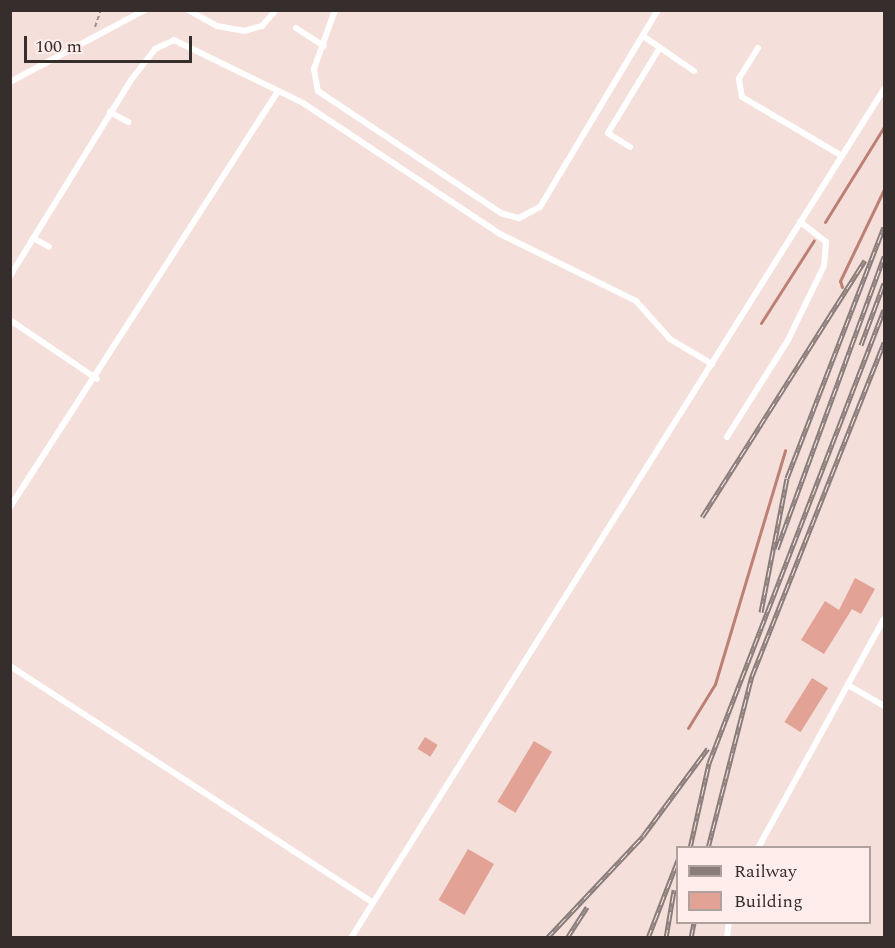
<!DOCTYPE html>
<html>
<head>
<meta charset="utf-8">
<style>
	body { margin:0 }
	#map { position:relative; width:895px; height:948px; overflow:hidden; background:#f4dfdb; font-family:Spectral,serif }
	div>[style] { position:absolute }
	.stream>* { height:3px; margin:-1.5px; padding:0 1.5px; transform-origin:1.5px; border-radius:1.5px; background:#bd8074 }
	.building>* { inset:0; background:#e2a295; transform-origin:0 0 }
	.path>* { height:2px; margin-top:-1px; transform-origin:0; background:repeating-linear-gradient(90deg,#9e8f8d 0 4.5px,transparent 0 7.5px) }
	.service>* { height:6px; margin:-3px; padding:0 3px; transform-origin:3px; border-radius:3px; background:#fff }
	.rail>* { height:5px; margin-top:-2.5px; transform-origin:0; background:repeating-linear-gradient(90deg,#feedea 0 9px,#897c79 0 18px); box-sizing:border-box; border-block:2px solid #897c79 }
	span { translate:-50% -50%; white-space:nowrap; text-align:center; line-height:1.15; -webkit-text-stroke:4.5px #feedea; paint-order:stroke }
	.frame { position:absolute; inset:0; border:12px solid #362e2d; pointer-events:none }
	.legend { position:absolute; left:676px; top:846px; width:195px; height:78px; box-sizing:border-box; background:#feedea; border:2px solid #aea19e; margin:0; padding:8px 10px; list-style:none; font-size:18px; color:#362e2d }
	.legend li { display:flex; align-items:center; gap:12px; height:30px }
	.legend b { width:30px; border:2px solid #aea19e }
	.scale { position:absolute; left:24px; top:36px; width:168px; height:27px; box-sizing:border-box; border:3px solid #362e2d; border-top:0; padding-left:8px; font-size:18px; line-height:21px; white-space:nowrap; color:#362e2d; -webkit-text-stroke:4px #feedea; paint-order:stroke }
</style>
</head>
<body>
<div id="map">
	<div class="stream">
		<i style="left:825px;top:222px;width:112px;rotate:-58.2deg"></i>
		<i style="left:842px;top:287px;width:6px;rotate:-108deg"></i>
		<i style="left:840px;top:281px;width:102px;rotate:-64.4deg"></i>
		<i style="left:761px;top:323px;width:98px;rotate:-57.4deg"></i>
		<i style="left:688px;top:728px;width:52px;rotate:-58.5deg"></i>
		<i style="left:715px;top:684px;width:244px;rotate:-73.3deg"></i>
	</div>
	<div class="building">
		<i style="clip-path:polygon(855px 578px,875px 589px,861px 614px,852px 609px,824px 654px,801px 640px,825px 601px,839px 610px)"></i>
		<i style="left:812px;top:678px;width:19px;height:52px;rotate:32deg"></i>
		<i style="left:425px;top:737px;width:15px;height:14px;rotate:32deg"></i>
		<i style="left:534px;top:741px;width:21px;height:71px;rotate:31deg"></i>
		<i style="left:468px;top:849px;width:30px;height:59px;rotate:30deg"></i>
	</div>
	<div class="path">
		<i style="left:95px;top:27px;width:18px;rotate:-71deg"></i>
	</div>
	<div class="service">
		<i style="left:188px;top:10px;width:33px;rotate:29deg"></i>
		<i style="left:217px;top:26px;width:27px;rotate:10deg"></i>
		<i style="left:244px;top:31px;width:19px;rotate:-16deg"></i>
		<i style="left:262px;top:26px;width:21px;rotate:-49deg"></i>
		<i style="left:335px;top:10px;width:63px;rotate:109.6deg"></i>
		<i style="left:314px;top:69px;width:22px;rotate:80deg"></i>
		<i style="left:318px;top:91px;width:220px;rotate:33.7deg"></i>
		<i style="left:501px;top:213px;width:19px;rotate:16deg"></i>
		<i style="left:519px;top:218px;width:24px;rotate:-28deg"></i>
		<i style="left:540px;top:207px;width:230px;rotate:-59.1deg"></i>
		<i style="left:296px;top:28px;width:33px;rotate:33deg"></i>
		<i style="left:643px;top:36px;width:62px;rotate:34.5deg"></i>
		<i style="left:758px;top:48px;width:36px;rotate:122deg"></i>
		<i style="left:739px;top:79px;width:18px;rotate:81deg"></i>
		<i style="left:742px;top:97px;width:116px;rotate:30.5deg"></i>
		<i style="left:10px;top:82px;width:153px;rotate:-28.1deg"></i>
		<i style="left:110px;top:112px;width:21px;rotate:29deg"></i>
		<i style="left:630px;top:147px;width:26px;rotate:-148deg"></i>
		<i style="left:608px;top:133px;width:100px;rotate:-58.8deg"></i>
		<i style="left:33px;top:238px;width:18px;rotate:29deg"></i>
		<i style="left:10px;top:276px;width:230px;rotate:-58.3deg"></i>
		<i style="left:131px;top:80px;width:39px;rotate:-52deg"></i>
		<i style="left:155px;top:49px;width:21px;rotate:-25deg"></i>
		<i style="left:174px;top:40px;width:144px;rotate:26deg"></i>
		<i style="left:303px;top:103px;width:237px;rotate:33.6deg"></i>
		<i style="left:500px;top:234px;width:152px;rotate:26.2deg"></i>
		<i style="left:636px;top:301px;width:51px;rotate:48.2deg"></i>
		<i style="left:670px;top:339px;width:49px;rotate:30.8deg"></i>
		<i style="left:10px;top:320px;width:105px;rotate:34.1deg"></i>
		<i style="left:727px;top:437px;width:115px;rotate:-57.8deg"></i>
		<i style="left:788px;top:340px;width:82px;rotate:-64.1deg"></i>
		<i style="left:824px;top:266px;width:24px;rotate:-85deg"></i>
		<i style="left:826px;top:242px;width:33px;rotate:-142deg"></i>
		<i style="left:10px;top:507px;width:493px;rotate:-57.2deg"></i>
		<i style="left:10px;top:666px;width:432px;rotate:33.1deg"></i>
		<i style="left:848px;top:685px;width:42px;rotate:30.3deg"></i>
		<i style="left:758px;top:848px;width:261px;rotate:-61.2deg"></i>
		<i style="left:351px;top:938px;width:1002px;rotate:-57.88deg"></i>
		<i style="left:727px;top:938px;width:16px;rotate:-83deg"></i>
	</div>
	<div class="rail">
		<i style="left:861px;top:345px;width:66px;rotate:-69.6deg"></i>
		<i style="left:702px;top:517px;width:304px;rotate:-57.6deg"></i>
		<i style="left:777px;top:549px;width:312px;rotate:-69.9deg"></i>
		<i style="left:761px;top:612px;width:136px;rotate:-79deg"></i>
		<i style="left:787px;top:478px;width:269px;rotate:-68.9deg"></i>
		<i style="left:690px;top:848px;width:87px;rotate:-77.4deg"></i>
		<i style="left:709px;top:763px;width:486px;rotate:-68.9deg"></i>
		<i style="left:708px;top:848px;width:178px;rotate:-75.7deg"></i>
		<i style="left:752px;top:676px;width:359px;rotate:-68.4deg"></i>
		<i style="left:547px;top:938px;width:140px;rotate:-46.7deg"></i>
		<i style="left:643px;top:836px;width:109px;rotate:-53.5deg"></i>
		<i style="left:567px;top:938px;width:37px;rotate:-57deg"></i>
		<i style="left:648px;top:938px;width:84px;rotate:-69deg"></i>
		<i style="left:666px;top:938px;width:49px;rotate:-80.5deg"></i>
		<i style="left:691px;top:938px;width:16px;rotate:-79deg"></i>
	</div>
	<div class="frame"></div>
	<ul class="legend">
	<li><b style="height:8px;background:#897c79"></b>Railway</li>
	<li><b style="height:16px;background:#e2a295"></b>Building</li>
	</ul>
	<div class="scale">100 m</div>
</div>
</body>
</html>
